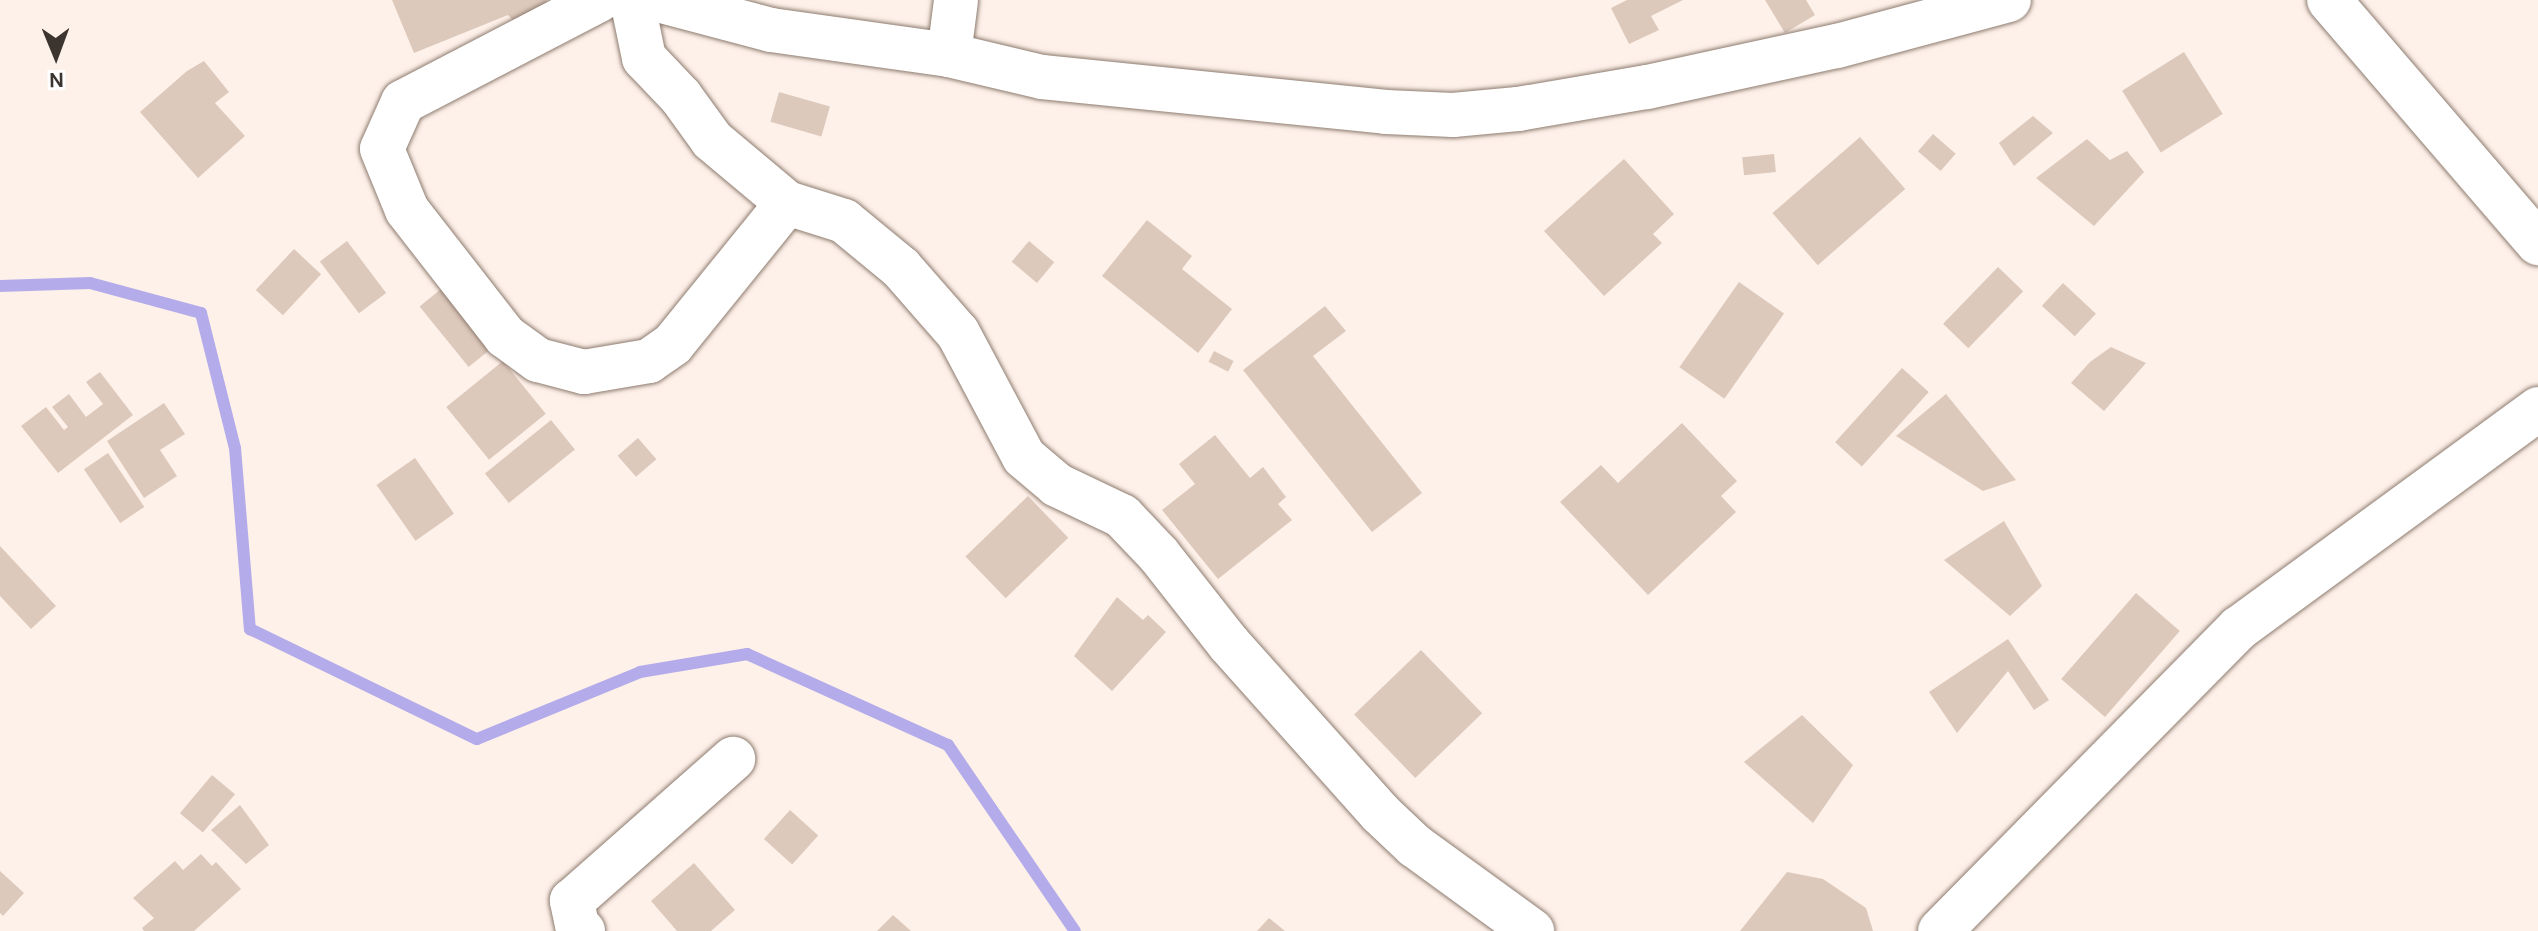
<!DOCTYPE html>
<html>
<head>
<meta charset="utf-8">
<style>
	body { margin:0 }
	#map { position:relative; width:2538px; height:931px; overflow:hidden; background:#fef1e9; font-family:Karla,sans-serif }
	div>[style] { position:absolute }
	.stream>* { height:12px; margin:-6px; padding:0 6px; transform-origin:6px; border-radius:6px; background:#b4acea }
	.building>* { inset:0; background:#ddc9bc; transform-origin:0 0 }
	.roads { filter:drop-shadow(0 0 2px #8d7b6f) drop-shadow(0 0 2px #8d7b6f) }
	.street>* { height:44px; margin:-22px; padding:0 22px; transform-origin:22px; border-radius:22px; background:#fff }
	span { translate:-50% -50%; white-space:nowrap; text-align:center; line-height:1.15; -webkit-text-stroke:6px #fff; paint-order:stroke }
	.north { position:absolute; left:16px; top:16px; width:80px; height:80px; -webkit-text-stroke:6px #fff; paint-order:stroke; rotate:179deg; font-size:22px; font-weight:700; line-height:32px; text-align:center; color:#3c342f }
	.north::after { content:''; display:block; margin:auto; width:28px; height:36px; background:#3c342f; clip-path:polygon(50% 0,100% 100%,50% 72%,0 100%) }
</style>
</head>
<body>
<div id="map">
	<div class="stream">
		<i style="left:0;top:286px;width:90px;rotate:-1.9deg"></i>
		<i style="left:90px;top:283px;width:115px;rotate:15.1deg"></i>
		<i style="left:201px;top:313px;width:139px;rotate:75.9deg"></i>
		<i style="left:235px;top:448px;width:182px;rotate:85.3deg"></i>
		<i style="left:250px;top:629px;width:252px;rotate:25.9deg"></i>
		<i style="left:477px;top:739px;width:176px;rotate:-22.3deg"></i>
		<i style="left:640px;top:672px;width:109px;rotate:-9.5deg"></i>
		<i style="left:747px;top:654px;width:221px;rotate:24.4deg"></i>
		<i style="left:948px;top:745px;width:225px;rotate:55.7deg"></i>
	</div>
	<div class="building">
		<i style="clip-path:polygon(392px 0,546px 0,554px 16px,525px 33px,508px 15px,414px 53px)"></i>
		<i style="clip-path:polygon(1627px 0,1683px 0,1651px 16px,1659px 30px,1629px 44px,1611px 8px)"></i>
		<i style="clip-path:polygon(1765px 0,1806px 0,1815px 15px,1785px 33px)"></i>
		<i style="left:2184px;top:52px;width:73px;height:73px;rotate:58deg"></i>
		<i style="clip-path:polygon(204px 61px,229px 92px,215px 103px,245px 136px,198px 178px,140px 112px,187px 71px)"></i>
		<i style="left:779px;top:92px;width:53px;height:31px;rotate:16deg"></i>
		<i style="clip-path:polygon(2033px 116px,2053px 133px,2014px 166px,1999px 143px)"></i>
		<i style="left:1933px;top:134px;width:30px;height:23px;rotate:41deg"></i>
		<i style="left:1860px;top:137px;width:69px;height:116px;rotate:49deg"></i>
		<i style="clip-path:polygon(2087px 139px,2110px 160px,2127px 151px,2144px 172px,2094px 226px,2036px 178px)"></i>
		<i style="left:1774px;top:154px;width:18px;height:32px;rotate:84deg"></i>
		<i style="clip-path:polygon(1624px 159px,1674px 214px,1653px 234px,1662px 243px,1604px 296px,1544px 231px)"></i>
		<i style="clip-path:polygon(1147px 220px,1192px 256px,1182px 269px,1232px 309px,1198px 353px,1102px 276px)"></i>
		<i style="left:347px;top:241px;width:65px;height:34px;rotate:53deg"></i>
		<i style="left:1029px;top:241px;width:33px;height:27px;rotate:40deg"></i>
		<i style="left:294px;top:249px;width:37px;height:56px;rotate:43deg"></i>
		<i style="left:1998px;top:267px;width:35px;height:79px;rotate:44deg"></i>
		<i style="left:1739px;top:282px;width:55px;height:104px;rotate:35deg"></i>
		<i style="left:2063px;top:283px;width:45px;height:31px;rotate:43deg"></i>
		<i style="left:446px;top:285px;width:78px;height:34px;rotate:51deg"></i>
		<i style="clip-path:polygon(1325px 306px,1346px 331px,1313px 356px,1422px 493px,1372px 532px,1243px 370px)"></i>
		<i style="clip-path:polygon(2111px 347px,2146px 363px,2104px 411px,2071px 383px,2090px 362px)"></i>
		<i style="left:1214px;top:351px;width:22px;height:12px;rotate:27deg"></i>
		<i style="left:503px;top:361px;width:68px;height:73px;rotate:51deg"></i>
		<i style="left:1902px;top:368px;width:36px;height:100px;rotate:42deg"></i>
		<i style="clip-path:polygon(100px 372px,133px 415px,58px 473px,21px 426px,46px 407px,64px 430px,68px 427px,52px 407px,69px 394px,86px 417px,103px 404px,86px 382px)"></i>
		<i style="clip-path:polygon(1946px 394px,2016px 480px,1983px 491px,1896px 436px)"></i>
		<i style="clip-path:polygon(164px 403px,185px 434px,160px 450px,177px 476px,144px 498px,107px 441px)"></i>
		<i style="left:551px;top:420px;width:38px;height:85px;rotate:51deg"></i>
		<i style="clip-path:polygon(1682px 423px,1737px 481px,1721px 496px,1736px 512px,1648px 595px,1560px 502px,1601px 465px,1618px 483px)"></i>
		<i style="clip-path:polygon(1215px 435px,1250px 478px,1263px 467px,1286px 497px,1278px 504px,1292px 520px,1218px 579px,1162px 510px,1195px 484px,1179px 464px)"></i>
		<i style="left:638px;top:438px;width:28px;height:27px;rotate:49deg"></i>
		<i style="left:108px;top:453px;width:65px;height:29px;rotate:56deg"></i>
		<i style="left:415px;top:458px;width:68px;height:47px;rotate:55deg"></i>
		<i style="left:1028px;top:496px;width:58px;height:87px;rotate:46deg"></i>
		<i style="clip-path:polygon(2004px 521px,2042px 586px,2010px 616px,1944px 560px)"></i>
		<i style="clip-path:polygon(0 546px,56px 606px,31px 629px,0 596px)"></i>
		<i style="left:2136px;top:593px;width:58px;height:114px;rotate:41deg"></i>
		<i style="clip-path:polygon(1117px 597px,1143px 620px,1148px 615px,1166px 632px,1112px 691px,1074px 656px)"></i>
		<i style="clip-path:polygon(2008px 639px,2049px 700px,2034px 710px,2008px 671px,1957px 733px,1929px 692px)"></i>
		<i style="left:1421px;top:650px;width:88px;height:93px;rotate:46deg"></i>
		<i style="clip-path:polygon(1802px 715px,1853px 765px,1813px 823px,1744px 762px)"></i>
		<i style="left:212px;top:775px;width:30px;height:50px;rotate:40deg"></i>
		<i style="clip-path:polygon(240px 805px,269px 845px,246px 864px,211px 830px)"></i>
		<i style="left:790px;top:810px;width:38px;height:39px;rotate:42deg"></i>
		<i style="clip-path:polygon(201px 854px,212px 866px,216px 862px,241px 889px,194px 931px,144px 931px,142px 928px,154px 918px,133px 898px,175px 861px,183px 870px)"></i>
		<i style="clip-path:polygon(694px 863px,735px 910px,711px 931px,677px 931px,651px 901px)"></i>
		<i style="clip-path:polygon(0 871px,24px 893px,3px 916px,0 913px)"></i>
		<i style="clip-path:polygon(1787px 872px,1823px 879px,1866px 908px,1873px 931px,1740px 931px)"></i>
		<i style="clip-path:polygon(893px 915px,911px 931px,877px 931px)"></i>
		<i style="clip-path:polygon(1269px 918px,1285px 931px,1257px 931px)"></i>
	</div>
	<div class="roads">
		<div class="street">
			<i style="left:599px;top:0;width:221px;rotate:152.5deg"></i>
			<i style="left:403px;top:102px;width:51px;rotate:114.1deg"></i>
			<i style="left:382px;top:149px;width:66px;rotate:67.7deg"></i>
			<i style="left:407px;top:210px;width:160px;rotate:52.1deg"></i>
			<i style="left:505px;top:336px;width:41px;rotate:36deg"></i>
			<i style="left:538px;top:360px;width:48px;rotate:14.6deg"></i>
			<i style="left:584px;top:372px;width:66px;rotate:-9.6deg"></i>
			<i style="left:649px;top:361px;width:29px;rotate:-35deg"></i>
			<i style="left:673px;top:344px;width:181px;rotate:-51deg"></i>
			<i style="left:632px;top:0;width:59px;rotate:78.3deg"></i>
			<i style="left:644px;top:58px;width:54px;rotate:46.5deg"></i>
			<i style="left:681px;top:97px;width:53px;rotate:54.2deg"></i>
			<i style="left:712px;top:140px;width:98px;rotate:40deg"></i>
			<i style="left:787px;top:203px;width:60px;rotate:17.5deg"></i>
			<i style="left:844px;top:221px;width:74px;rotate:39.5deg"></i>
			<i style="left:901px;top:268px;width:86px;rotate:48.8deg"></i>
			<i style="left:958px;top:333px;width:140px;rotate:62deg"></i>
			<i style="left:1024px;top:457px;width:43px;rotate:40.3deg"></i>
			<i style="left:1057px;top:485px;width:72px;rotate:25.5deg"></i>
			<i style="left:1122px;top:516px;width:54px;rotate:46.5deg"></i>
			<i style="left:1159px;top:555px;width:113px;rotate:51.8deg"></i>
			<i style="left:1229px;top:644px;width:227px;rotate:48.2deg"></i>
			<i style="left:1380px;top:813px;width:48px;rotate:43.3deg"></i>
			<i style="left:1415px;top:846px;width:145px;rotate:36deg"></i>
			<i style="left:658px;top:0;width:117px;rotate:14.9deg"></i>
			<i style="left:771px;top:30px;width:180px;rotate:8deg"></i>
			<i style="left:949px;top:55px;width:96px;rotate:13.3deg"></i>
			<i style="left:1042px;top:77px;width:346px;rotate:5.8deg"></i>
			<i style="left:1386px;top:112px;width:67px;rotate:2.6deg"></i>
			<i style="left:1453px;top:115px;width:65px;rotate:-5.3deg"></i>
			<i style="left:1518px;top:109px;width:131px;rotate:-9.7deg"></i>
			<i style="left:1647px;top:87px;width:194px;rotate:-12.2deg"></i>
			<i style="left:1837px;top:46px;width:178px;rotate:-15deg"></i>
			<i style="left:2329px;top:0;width:321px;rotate:49.3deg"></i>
			<i style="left:949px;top:55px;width:55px;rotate:-82.7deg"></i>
			<i style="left:583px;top:931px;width:8px;rotate:-135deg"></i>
			<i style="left:577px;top:925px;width:25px;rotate:-102deg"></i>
			<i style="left:572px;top:901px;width:215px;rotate:-41.4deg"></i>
			<i style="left:1940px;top:931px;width:426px;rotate:-45.4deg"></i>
			<i style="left:2239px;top:628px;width:371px;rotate:-36.2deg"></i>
		</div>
	</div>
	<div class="north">N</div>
</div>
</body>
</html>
